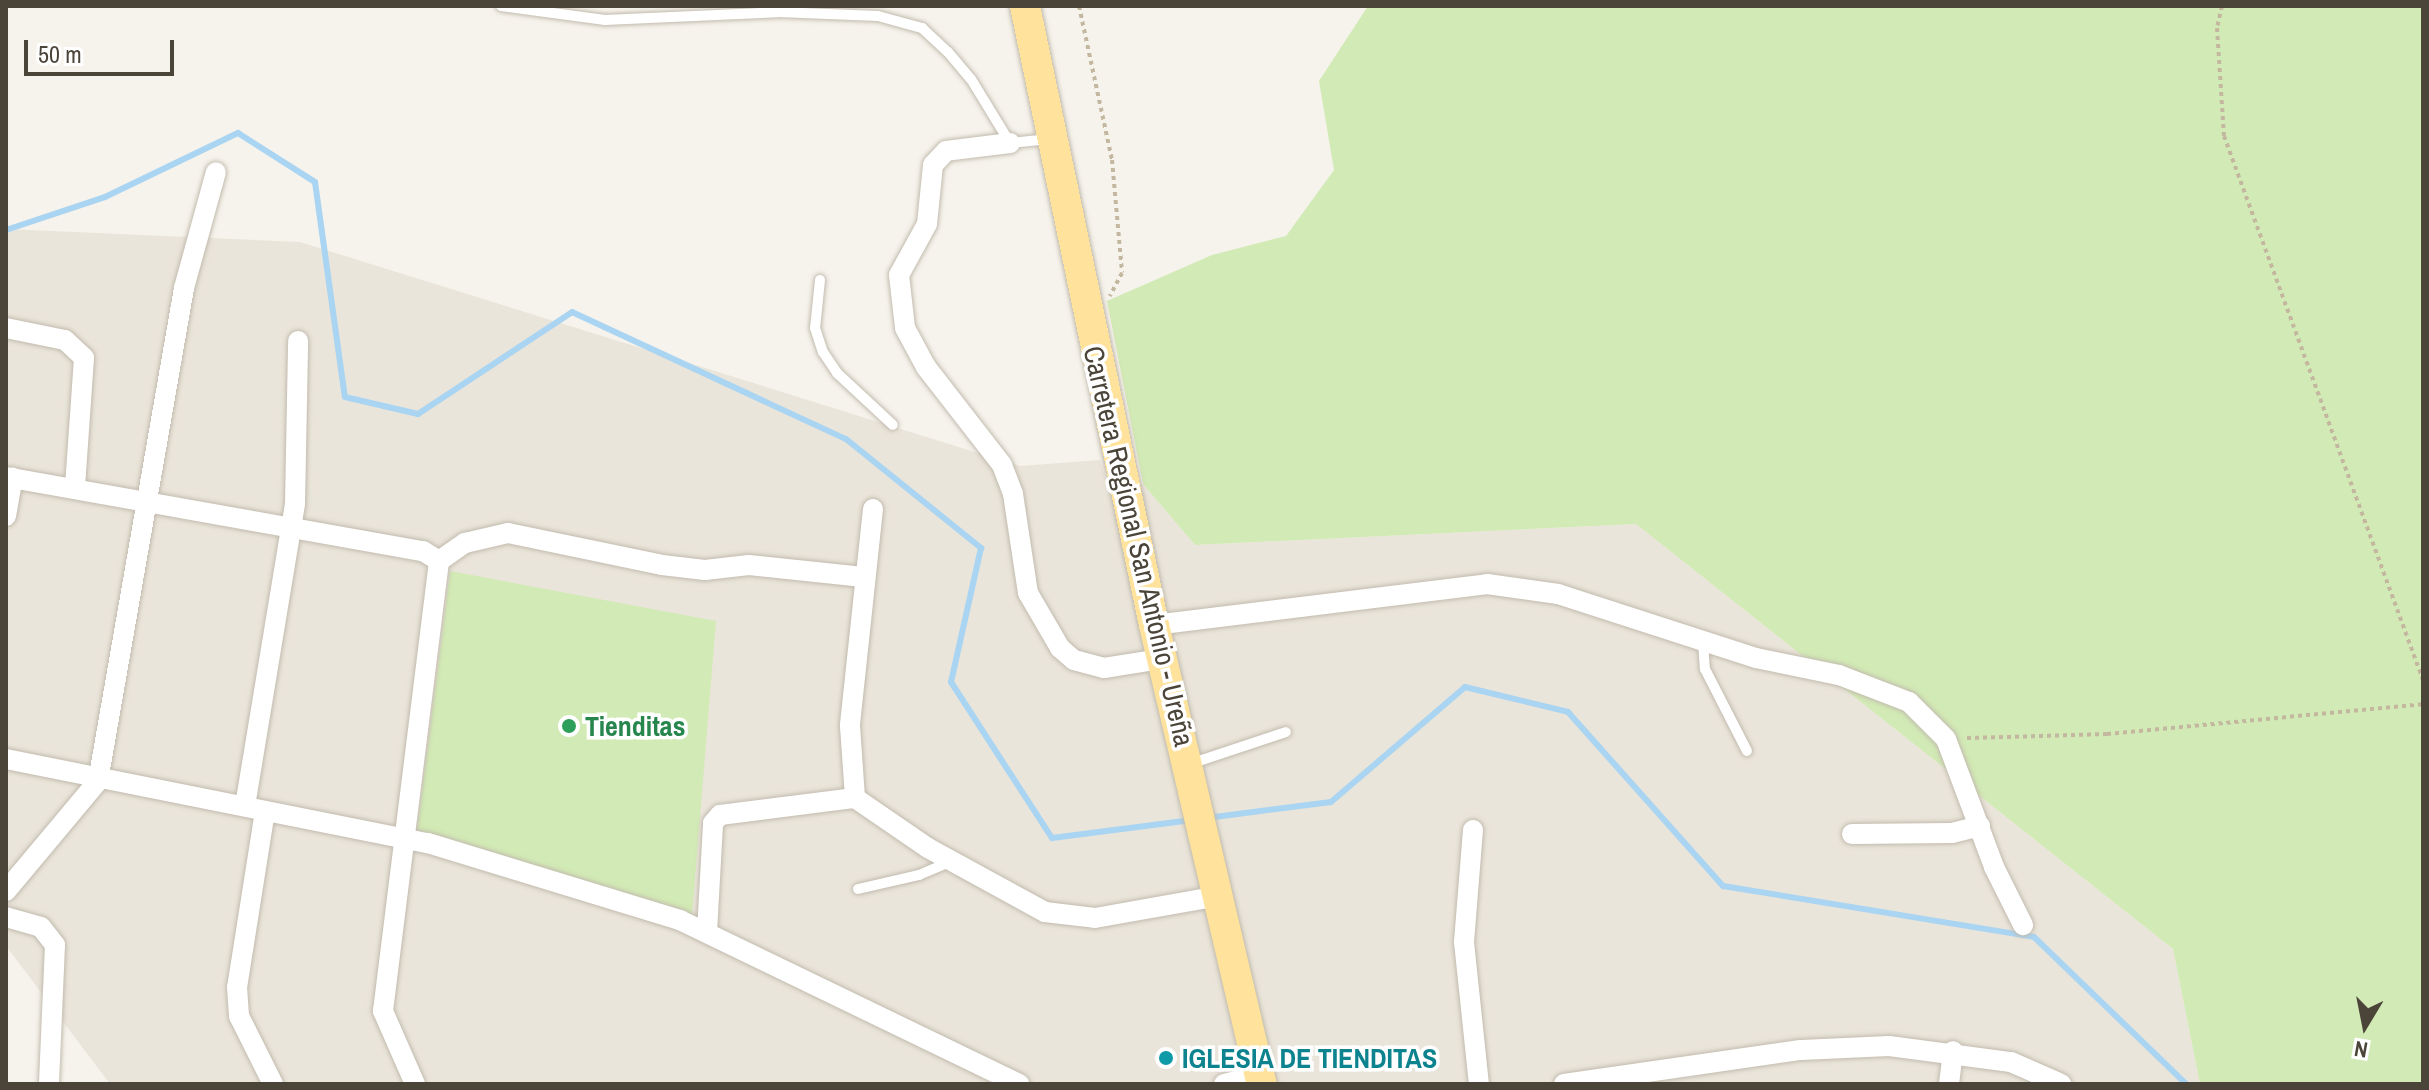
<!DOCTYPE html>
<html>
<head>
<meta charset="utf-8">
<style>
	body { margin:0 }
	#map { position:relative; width:2429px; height:1090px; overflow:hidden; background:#f6f3ec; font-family:"Archivo Narrow",sans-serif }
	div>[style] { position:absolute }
	.residential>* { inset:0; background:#eae5da }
	.green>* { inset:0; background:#d2eab5 }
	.stream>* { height:6px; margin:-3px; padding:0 3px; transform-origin:3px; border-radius:3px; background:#a9d4f2 }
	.path>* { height:4px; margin-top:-2px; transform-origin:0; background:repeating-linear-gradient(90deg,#c4b79f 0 4px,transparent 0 8px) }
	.roads { filter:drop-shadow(0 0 2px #c2bbae) drop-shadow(0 0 2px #c2bbae) }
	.lane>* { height:10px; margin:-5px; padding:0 5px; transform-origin:5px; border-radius:5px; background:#fff }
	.street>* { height:20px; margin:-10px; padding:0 10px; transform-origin:10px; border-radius:10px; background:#fff }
	.primary>* { height:30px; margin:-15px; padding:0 15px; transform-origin:15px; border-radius:15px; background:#ffe39c }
	.dots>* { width:22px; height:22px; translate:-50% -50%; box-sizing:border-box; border:4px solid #fff; border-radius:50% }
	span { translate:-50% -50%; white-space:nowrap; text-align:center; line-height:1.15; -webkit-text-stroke:7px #fff; paint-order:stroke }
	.street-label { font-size:28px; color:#4b4439 }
	.leisure-label { font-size:28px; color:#27864d; font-weight:700 }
	.left { translate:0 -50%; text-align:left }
	.culture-label { font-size:28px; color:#0d838f; font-weight:700 }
	.frame { position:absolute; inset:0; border:8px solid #4b4439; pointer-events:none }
	.north { position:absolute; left:2325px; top:986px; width:80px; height:80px; -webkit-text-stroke:6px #fff; paint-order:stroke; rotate:190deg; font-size:22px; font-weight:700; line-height:32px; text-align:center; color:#4b4439 }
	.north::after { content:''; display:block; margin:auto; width:28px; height:36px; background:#4b4439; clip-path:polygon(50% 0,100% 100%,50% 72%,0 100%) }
	.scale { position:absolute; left:24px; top:40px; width:150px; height:36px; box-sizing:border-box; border:4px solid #4b4439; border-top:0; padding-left:10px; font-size:24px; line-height:28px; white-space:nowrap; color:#4b4439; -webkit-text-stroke:6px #fff; paint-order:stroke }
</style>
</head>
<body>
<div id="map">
	<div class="residential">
		<i style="clip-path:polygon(6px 229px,300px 242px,1020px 466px,1100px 460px,1109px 490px,1143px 484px,1195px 545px,1636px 524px,2173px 949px,2200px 1084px,110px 1084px,6px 946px)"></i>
	</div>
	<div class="green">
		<i style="clip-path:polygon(1368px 6px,2423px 6px,2423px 1084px,2200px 1084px,2173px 949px,1636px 524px,1195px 545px,1143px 484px,1107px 301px,1212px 255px,1286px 236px,1334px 170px,1319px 81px)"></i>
		<i style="clip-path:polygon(450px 571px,716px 621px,692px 915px,417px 830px)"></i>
	</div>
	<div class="stream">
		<i style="left:6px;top:230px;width:104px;rotate:-18.4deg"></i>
		<i style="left:105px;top:197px;width:148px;rotate:-25.7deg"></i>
		<i style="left:238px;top:133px;width:91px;rotate:32.5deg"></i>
		<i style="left:315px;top:182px;width:217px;rotate:82.1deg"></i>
		<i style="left:345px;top:397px;width:75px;rotate:13.1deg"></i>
		<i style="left:418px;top:414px;width:185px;rotate:-33.5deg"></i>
		<i style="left:572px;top:312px;width:302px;rotate:24.9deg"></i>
		<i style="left:846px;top:439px;width:174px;rotate:38.9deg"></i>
		<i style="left:981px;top:548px;width:137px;rotate:102.6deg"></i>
		<i style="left:951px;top:682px;width:186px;rotate:57.1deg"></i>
		<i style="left:1052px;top:838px;width:141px;rotate:-7.3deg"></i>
		<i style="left:1207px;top:818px;width:125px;rotate:-7.4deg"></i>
		<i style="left:1331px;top:802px;width:177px;rotate:-40.6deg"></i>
		<i style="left:1465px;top:687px;width:106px;rotate:13.6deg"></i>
		<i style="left:1568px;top:712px;width:233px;rotate:48.3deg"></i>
		<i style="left:1723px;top:886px;width:315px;rotate:9.3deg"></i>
		<i style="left:2034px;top:937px;width:211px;rotate:44deg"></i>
	</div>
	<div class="path">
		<i style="left:1079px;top:6px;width:157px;rotate:77.9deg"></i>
		<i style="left:1112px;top:160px;width:113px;rotate:84.9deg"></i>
		<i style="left:1122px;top:273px;width:26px;rotate:118deg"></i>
		<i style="left:2222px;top:6px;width:23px;rotate:103deg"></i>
		<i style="left:2217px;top:28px;width:108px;rotate:86.3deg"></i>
		<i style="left:2224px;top:136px;width:579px;rotate:69.91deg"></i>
		<i style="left:1967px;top:738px;width:140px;rotate:-1.6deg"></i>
		<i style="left:2107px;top:734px;width:317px;rotate:-5.4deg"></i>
	</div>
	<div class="roads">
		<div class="lane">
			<i style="left:501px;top:6px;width:105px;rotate:7.7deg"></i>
			<i style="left:605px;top:20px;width:173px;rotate:-2.6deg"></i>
			<i style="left:778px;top:12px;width:100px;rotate:2.3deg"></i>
			<i style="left:878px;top:16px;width:46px;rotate:15.3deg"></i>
			<i style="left:922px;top:28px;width:35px;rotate:43deg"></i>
			<i style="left:948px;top:52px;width:35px;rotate:50deg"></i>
			<i style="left:971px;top:79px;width:75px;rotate:58.6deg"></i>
			<i style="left:1010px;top:143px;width:40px;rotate:-5.7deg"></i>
			<i style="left:820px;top:280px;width:48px;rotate:95.9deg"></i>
			<i style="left:815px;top:328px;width:25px;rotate:72deg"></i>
			<i style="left:823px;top:352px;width:25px;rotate:56deg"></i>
			<i style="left:837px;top:373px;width:76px;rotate:42.9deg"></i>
			<i style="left:1703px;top:642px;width:27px;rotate:86deg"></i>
			<i style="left:1705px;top:669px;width:92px;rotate:62.9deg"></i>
			<i style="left:1190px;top:764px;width:101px;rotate:-18.4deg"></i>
			<i style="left:858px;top:889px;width:63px;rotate:-12.9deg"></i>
			<i style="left:919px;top:875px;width:36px;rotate:-23deg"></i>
		</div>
		<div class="street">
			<i style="left:1010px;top:143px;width:64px;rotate:172.9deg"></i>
			<i style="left:946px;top:151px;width:19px;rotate:133deg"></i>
			<i style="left:933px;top:165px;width:59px;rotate:95.8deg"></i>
			<i style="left:927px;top:224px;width:58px;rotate:118.8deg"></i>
			<i style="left:899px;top:275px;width:53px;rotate:83.5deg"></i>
			<i style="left:905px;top:328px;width:44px;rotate:61.7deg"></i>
			<i style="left:926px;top:367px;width:124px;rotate:52.2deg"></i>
			<i style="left:1002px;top:465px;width:31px;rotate:69deg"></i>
			<i style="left:1013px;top:494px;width:100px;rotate:81.4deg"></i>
			<i style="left:1028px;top:593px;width:64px;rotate:59.8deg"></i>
			<i style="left:1060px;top:648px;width:18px;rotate:41deg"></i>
			<i style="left:1074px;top:660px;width:31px;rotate:15deg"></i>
			<i style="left:1104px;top:668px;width:58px;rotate:-9deg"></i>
			<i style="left:6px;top:328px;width:60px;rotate:11.5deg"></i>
			<i style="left:65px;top:340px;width:26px;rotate:43deg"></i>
			<i style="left:84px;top:358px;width:130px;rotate:94deg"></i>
			<i style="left:6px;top:477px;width:424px;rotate:10.1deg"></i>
			<i style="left:423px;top:551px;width:19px;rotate:32deg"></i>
			<i style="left:873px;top:509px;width:218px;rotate:96.1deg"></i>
			<i style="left:850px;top:726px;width:72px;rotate:86deg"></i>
			<i style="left:855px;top:798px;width:88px;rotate:34.4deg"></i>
			<i style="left:928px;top:848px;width:133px;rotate:28.7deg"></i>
			<i style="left:1045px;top:912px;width:50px;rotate:6.8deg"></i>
			<i style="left:1095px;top:918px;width:125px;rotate:-10.1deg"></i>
			<i style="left:6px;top:516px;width:39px;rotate:-80deg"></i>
			<i style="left:1154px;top:625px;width:336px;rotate:-7deg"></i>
			<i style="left:1487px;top:584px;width:72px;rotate:8deg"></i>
			<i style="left:1558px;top:594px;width:208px;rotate:17.9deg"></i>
			<i style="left:1756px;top:658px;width:85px;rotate:11.6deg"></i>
			<i style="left:1839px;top:675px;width:75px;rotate:21.1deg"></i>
			<i style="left:1909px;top:702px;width:52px;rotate:45deg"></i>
			<i style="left:1946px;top:739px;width:137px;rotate:69.4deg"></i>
			<i style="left:1994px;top:867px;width:65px;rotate:63.4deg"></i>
			<i style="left:6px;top:759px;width:430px;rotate:11.3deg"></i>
			<i style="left:428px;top:843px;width:264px;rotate:17deg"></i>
			<i style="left:680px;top:920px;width:377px;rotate:25.8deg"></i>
			<i style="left:245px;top:806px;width:306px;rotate:-80.6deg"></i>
			<i style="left:295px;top:504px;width:163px;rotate:-88.9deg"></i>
			<i style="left:265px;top:811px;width:178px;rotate:99deg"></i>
			<i style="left:237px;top:987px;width:29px;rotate:86deg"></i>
			<i style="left:239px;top:1016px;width:76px;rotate:63.4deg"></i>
			<i style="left:1473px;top:830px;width:112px;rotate:94.6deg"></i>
			<i style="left:1464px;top:942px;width:143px;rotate:84deg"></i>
			<i style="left:1852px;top:834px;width:100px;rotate:-0.6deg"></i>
			<i style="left:1952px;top:833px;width:29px;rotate:-14deg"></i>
			<i style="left:6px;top:891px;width:143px;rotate:-50.1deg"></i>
			<i style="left:98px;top:781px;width:500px;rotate:-80.1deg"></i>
			<i style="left:184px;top:288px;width:120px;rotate:-74.6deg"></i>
			<i style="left:6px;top:917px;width:36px;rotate:16deg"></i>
			<i style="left:41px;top:927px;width:23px;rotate:52deg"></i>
			<i style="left:55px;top:945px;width:139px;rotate:92.5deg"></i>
			<i style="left:707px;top:932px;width:109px;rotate:-86.8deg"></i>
			<i style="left:713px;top:823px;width:11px;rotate:-49deg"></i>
			<i style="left:720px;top:815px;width:136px;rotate:-7.2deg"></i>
			<i style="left:415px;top:1084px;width:80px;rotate:-113.7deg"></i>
			<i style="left:383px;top:1011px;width:453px;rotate:-82.9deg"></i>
			<i style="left:439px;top:561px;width:32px;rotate:-35deg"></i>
			<i style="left:465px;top:543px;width:44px;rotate:-13.1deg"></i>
			<i style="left:508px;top:533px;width:157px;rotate:11.7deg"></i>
			<i style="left:662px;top:565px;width:43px;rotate:6.6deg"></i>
			<i style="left:705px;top:570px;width:44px;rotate:-6.5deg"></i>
			<i style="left:749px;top:565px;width:115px;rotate:6deg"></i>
			<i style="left:1224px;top:1084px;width:37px;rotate:-14deg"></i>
			<i style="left:1564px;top:1084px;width:239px;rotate:-8.2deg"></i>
			<i style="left:1801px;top:1050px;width:88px;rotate:-2.6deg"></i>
			<i style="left:1889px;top:1046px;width:123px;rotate:7.5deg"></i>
			<i style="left:2011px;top:1062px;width:55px;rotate:23.7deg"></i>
			<i style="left:1949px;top:1084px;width:33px;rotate:-83deg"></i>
		</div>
		<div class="primary">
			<i style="left:1025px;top:6px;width:632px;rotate:78.23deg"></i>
			<i style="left:1154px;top:625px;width:472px;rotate:76.8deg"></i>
		</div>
	</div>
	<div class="dots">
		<i style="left:569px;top:726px;background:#2e9e5b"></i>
		<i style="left:1166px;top:1058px;background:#0f9aa8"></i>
	</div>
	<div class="street-label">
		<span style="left:1139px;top:546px;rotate:77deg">Carretera Regional San Antonio - Ureña</span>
	</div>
	<div class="leisure-label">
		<span class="left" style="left:585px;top:726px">Tienditas</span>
	</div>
	<div class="culture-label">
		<span class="left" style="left:1182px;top:1058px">IGLESIA DE TIENDITAS</span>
	</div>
	<div class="frame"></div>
	<div class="north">N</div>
	<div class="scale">50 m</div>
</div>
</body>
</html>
